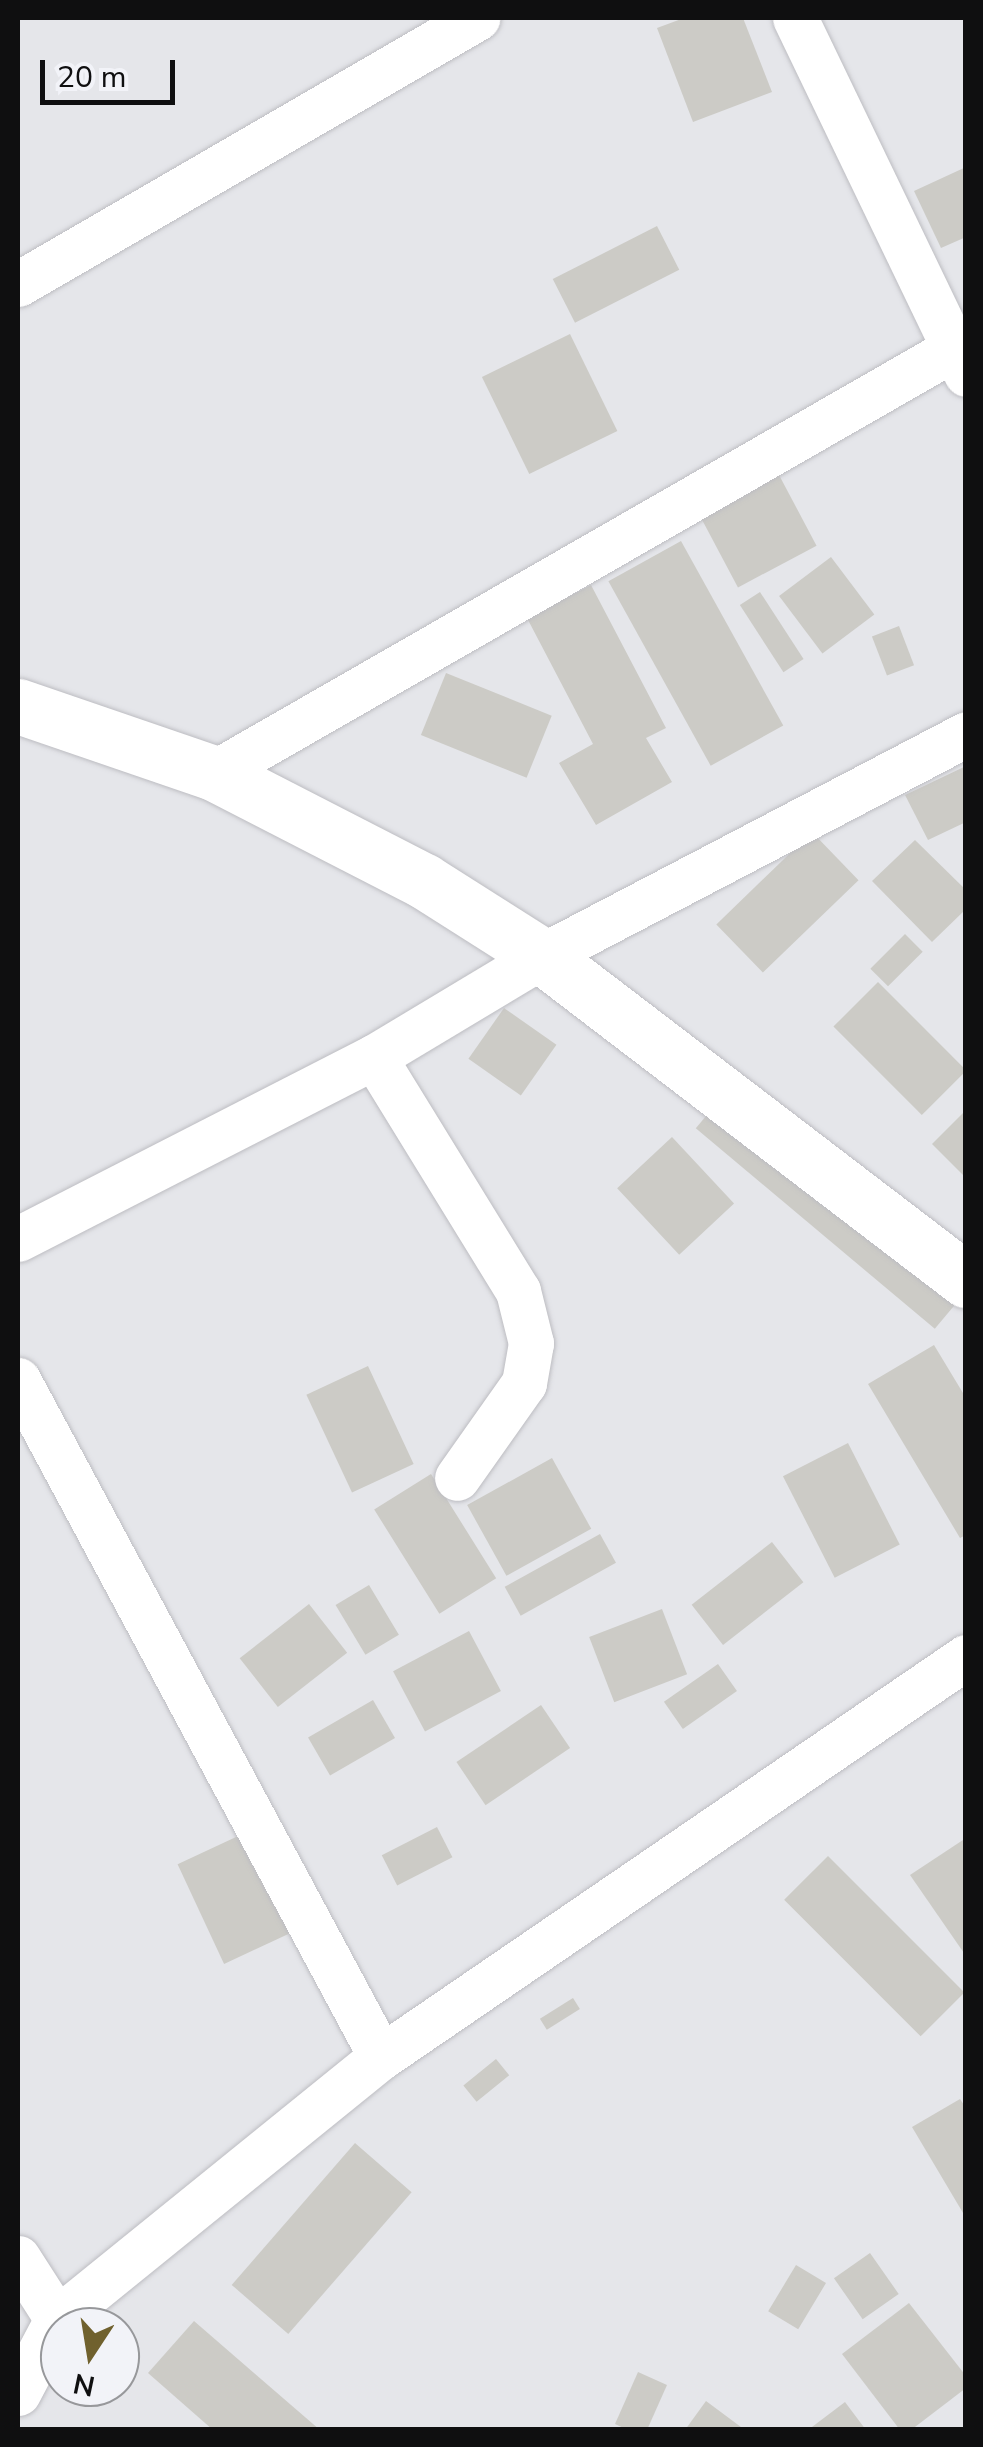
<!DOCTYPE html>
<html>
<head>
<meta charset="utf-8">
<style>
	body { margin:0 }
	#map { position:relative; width:983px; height:2447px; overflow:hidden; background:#e5e6ea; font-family:"Nunito Sans",sans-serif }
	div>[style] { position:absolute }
	.building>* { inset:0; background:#cccbc6; transform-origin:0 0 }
	.roads { filter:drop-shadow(0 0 2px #bdbdc2) drop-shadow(0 0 2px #bdbdc2) }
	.street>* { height:45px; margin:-22.5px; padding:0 22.5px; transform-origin:22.5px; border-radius:22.5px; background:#fff }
	.secondary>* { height:55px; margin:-27.5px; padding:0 27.5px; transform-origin:27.5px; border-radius:27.5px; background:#fff }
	span { translate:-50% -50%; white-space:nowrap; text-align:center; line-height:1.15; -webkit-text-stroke:10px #f2f3f8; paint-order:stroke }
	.frame { position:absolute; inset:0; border:20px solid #0f0f10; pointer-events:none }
	.north { position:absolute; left:40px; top:2307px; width:100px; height:100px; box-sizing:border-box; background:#f2f3f8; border:2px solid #97989b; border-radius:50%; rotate:192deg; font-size:28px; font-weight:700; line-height:40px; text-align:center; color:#0f0f10 }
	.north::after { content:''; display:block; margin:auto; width:35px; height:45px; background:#70612e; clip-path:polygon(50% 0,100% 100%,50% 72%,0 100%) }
	.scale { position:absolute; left:40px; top:60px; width:135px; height:45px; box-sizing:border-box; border:5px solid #0f0f10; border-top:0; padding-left:12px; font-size:30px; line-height:35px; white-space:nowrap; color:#0f0f10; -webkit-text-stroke:8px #f2f3f8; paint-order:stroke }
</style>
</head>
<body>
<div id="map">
	<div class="building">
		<i style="clip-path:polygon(684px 18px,743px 18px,772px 92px,693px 122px,657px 28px)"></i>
		<i style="clip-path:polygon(966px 167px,966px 237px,941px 248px,914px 191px)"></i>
		<i style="left:657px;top:226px;width:49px;height:117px;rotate:63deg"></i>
		<i style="left:570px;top:334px;width:108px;height:98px;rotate:64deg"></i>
		<i style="left:779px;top:475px;width:80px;height:89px;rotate:62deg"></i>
		<i style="left:681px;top:541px;width:211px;height:83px;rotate:61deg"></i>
		<i style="left:831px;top:557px;width:72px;height:65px;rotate:53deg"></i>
		<i style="clip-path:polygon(591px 585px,666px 728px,646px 738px,672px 782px,596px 825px,559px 763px,593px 744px,527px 618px)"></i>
		<i style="left:760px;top:592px;width:80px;height:24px;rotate:57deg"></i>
		<i style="left:899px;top:626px;width:42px;height:29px;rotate:69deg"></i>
		<i style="left:446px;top:673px;width:114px;height:67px;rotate:22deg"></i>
		<i style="clip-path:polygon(966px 766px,966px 822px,928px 840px,905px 795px)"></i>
		<i style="left:812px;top:832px;width:67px;height:133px;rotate:46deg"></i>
		<i style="clip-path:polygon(915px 840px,966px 890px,966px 909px,932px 942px,872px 881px)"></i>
		<i style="left:905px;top:934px;width:25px;height:49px;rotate:45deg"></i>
		<i style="left:878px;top:982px;width:125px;height:63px;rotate:45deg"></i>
		<i style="left:504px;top:1008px;width:64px;height:62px;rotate:35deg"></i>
		<i style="left:717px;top:1103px;width:312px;height:33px;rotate:40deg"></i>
		<i style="clip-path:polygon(966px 1110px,966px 1178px,932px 1144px)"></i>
		<i style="left:672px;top:1137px;width:91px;height:75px;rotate:47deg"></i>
		<i style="clip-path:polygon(934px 1345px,966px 1398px,966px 1535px,960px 1538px,868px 1384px)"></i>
		<i style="left:368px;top:1366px;width:108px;height:68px;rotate:65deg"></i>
		<i style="left:848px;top:1443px;width:114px;height:73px;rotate:63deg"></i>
		<i style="left:552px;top:1458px;width:81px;height:97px;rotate:61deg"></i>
		<i style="left:431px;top:1474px;width:123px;height:67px;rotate:58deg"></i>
		<i style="left:600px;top:1534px;width:33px;height:109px;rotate:61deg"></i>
		<i style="left:772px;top:1542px;width:51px;height:102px;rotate:52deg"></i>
		<i style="left:369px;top:1585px;width:58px;height:39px;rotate:59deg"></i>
		<i style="left:309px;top:1604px;width:62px;height:88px;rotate:52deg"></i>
		<i style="left:662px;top:1609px;width:70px;height:78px;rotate:69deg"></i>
		<i style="left:469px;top:1631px;width:68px;height:86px;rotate:62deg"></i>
		<i style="left:718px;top:1664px;width:33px;height:66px;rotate:55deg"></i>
		<i style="left:373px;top:1700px;width:44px;height:75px;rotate:60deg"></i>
		<i style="left:541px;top:1705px;width:52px;height:102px;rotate:56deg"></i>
		<i style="left:437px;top:1827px;width:34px;height:62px;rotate:63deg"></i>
		<i style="left:251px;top:1830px;width:110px;height:81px;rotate:65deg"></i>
		<i style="clip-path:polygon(966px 1838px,966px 1956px,910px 1875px)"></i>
		<i style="left:828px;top:1856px;width:193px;height:62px;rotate:45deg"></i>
		<i style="left:573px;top:1998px;width:13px;height:39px;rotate:58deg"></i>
		<i style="left:496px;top:2059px;width:21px;height:42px;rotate:51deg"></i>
		<i style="clip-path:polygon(960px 2099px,966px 2108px,966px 2218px,912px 2127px)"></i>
		<i style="left:355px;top:2143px;width:75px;height:188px;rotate:41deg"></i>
		<i style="left:870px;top:2253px;width:50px;height:44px;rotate:55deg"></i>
		<i style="left:796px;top:2265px;width:35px;height:54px;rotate:31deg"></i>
		<i style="clip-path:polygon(909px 2303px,966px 2376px,966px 2388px,911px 2430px,900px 2430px,842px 2354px)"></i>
		<i style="clip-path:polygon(194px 2321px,320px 2430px,213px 2430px,148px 2373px)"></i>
		<i style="clip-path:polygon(638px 2372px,667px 2385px,647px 2430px,628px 2430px,615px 2424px)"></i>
		<i style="clip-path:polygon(706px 2401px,745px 2430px,685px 2430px)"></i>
		<i style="clip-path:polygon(845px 2402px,866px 2430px,808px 2430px)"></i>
	</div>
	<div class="roads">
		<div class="street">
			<i style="left:795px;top:18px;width:395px;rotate:64.3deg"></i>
			<i style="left:18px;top:284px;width:531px;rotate:-30.09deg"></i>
			<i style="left:214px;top:773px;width:852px;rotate:-29.84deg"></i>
			<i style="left:374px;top:1057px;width:275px;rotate:58.4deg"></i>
			<i style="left:518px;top:1291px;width:54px;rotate:76deg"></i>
			<i style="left:531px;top:1343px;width:41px;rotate:99.9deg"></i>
			<i style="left:524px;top:1383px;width:116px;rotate:125.2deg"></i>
			<i style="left:18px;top:1239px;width:400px;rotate:-27.1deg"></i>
			<i style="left:374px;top:1057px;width:196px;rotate:-31deg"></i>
			<i style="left:542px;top:956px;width:479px;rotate:-27.6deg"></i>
			<i style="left:18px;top:1380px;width:768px;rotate:61.8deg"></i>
			<i style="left:18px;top:2258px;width:72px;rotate:57.4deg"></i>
			<i style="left:18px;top:2393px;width:84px;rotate:-62.2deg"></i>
			<i style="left:57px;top:2319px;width:417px;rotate:-39deg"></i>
			<i style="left:381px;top:2057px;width:709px;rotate:-34.36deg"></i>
		</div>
		<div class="secondary">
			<i style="left:18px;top:706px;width:207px;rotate:18.9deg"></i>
			<i style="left:214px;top:773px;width:236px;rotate:27.2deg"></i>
			<i style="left:424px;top:881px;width:140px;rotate:32.4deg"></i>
			<i style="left:542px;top:956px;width:534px;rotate:37.39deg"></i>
		</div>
	</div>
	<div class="frame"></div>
	<div class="north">N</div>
	<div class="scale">20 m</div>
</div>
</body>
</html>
